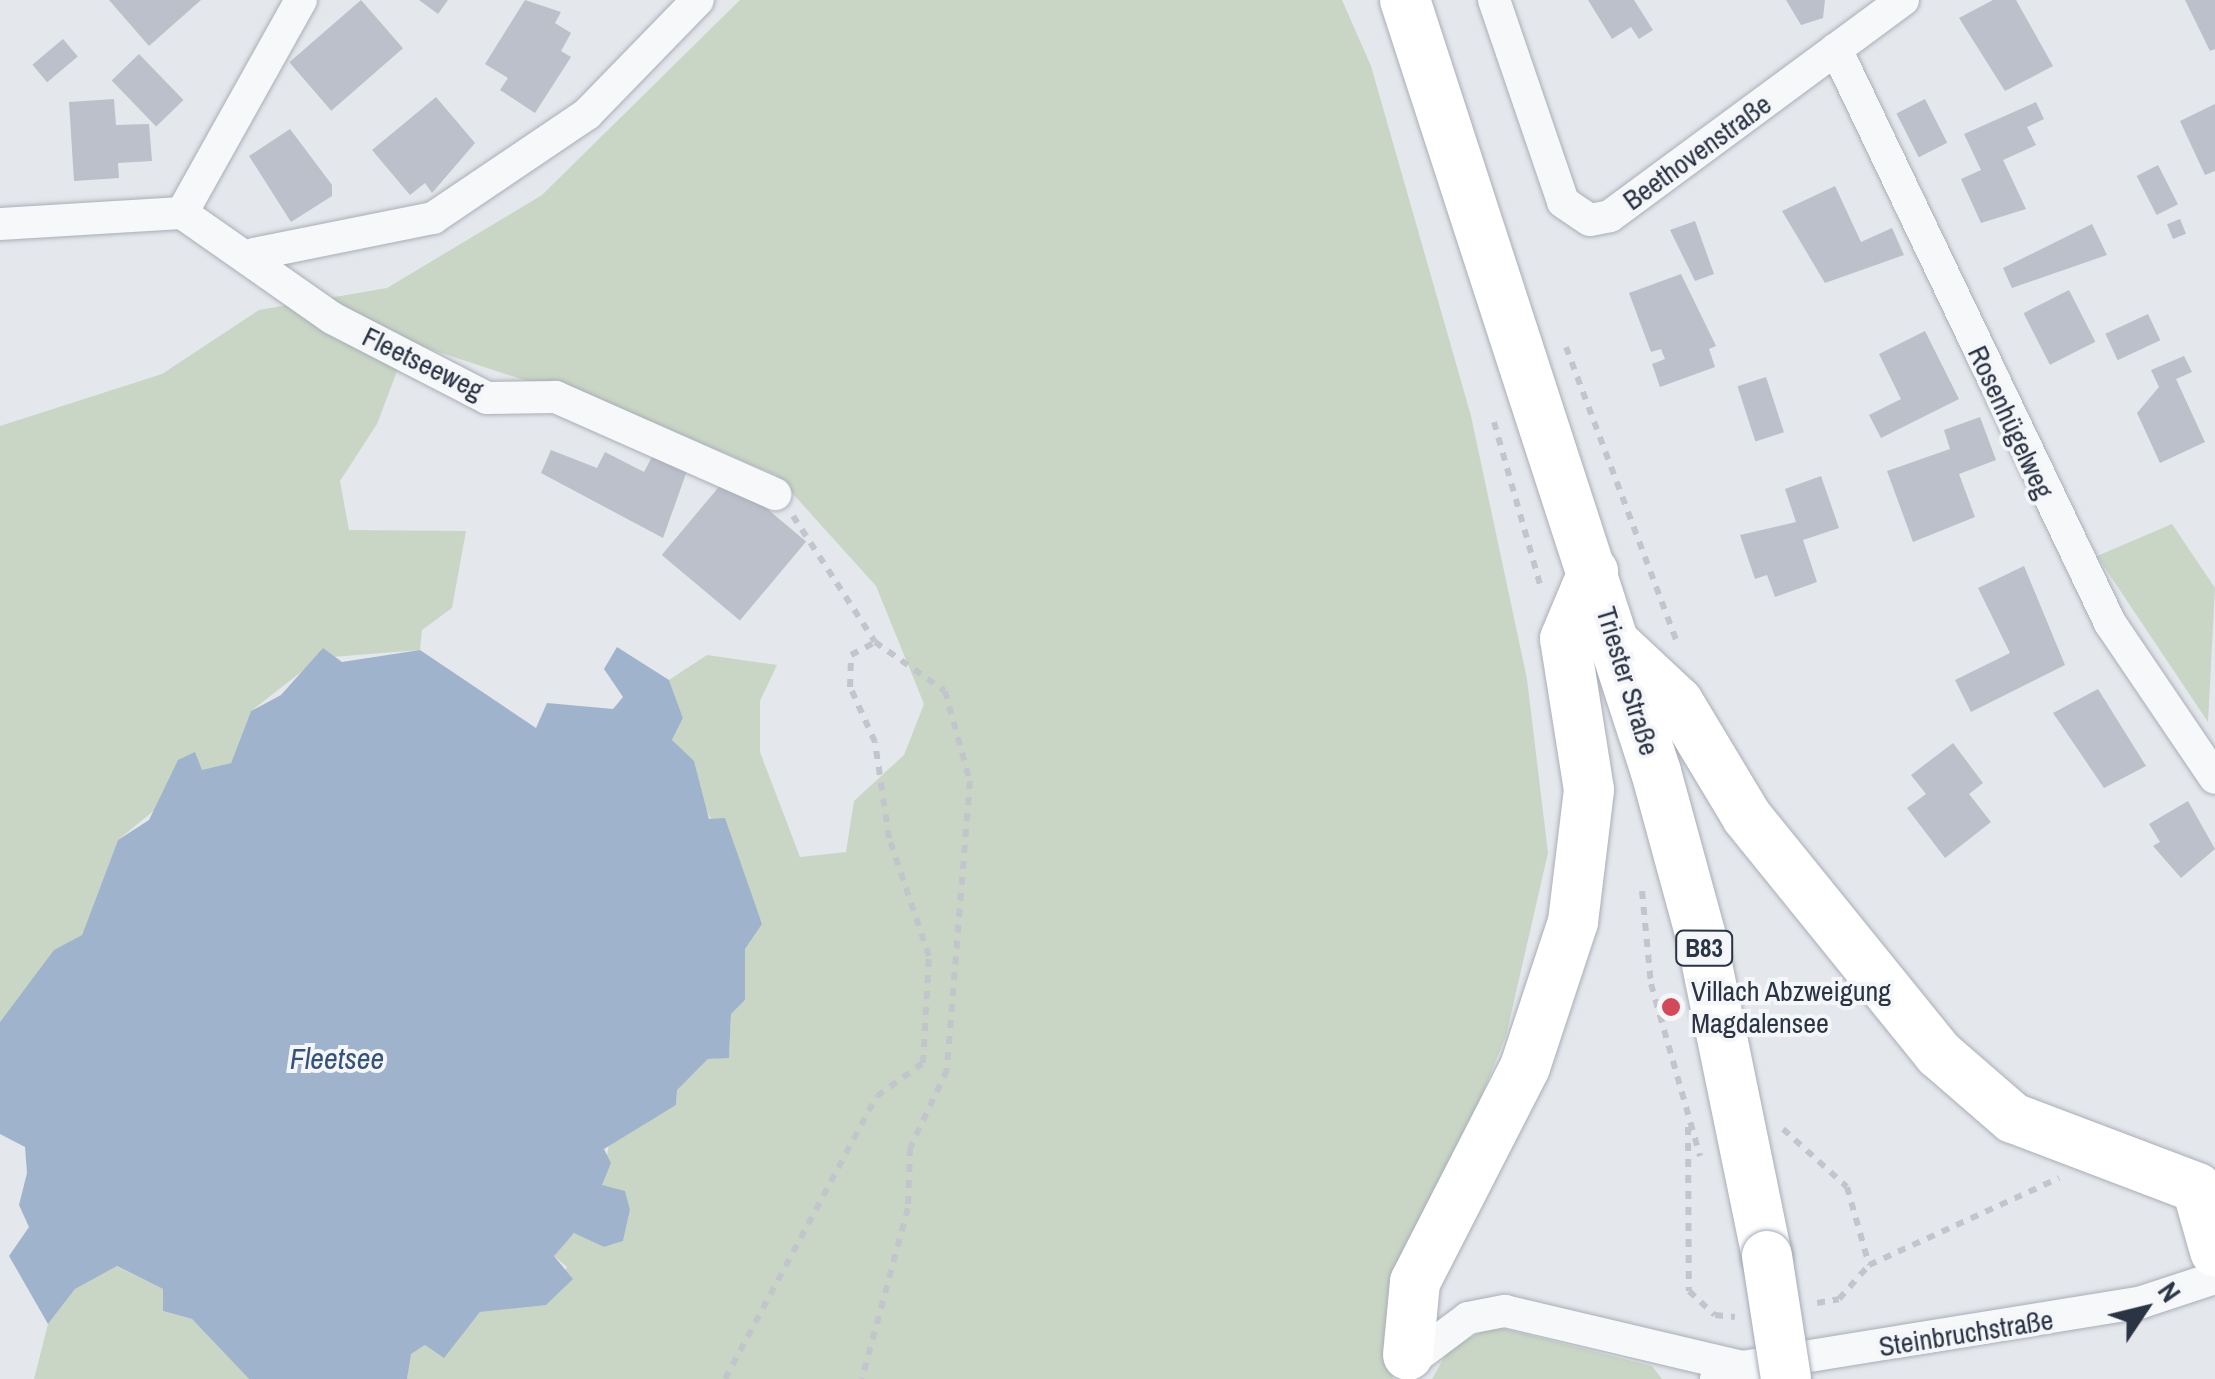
<!DOCTYPE html>
<html>
<head>
<meta charset="utf-8">
<style>
	body { margin:0 }
	#map { position:relative; width:2215px; height:1379px; overflow:hidden; background:#e4e7ec; font-family:"Archivo Narrow",sans-serif }
	div>[style] { position:absolute }
	.green>* { inset:0; background:#c9d6c5 }
	.water>* { inset:0; background:#9fb4cc }
	.building>* { inset:0; background:#bbc0ca; transform-origin:0 0 }
	.path>* { height:6px; margin-top:-3px; transform-origin:0; background:repeating-linear-gradient(90deg,#c2c5cb 0 8px,transparent 0 16px) }
	.roads { filter:drop-shadow(0 0 2px #a9aeb7) drop-shadow(0 0 2px #a9aeb7) }
	.minor>* { height:32px; margin:-16px; padding:0 16px; transform-origin:16px; border-radius:16px; background:#f7f8fa }
	.primary>* { height:50px; margin:-25px; padding:0 25px; transform-origin:25px; border-radius:25px; background:#fff }
	.bridges { filter:drop-shadow(0 0 2px #a3abb8) drop-shadow(0 0 2px #a3abb8) }
	.primary-bridge>* { height:50px; margin:-25px; padding:0 25px; transform-origin:25px; border-radius:25px; background:#fff }
	.dots>* { width:28px; height:28px; translate:-50% -50%; box-sizing:border-box; border:5px solid #f4f6f9; border-radius:50% }
	span { translate:-50% -50%; white-space:nowrap; text-align:center; line-height:1.15; -webkit-text-stroke:8px #f4f6f9; paint-order:stroke }
	.shield-label span { padding:2px 8px; background:#f4f6f9; border:2px solid; border-radius:8px; -webkit-text-stroke-width:0 }
	.shield-label { font-size:25px; color:#2b3445; font-weight:700 }
	.street-label { font-size:28px; color:#2b3445 }
	.poi-label { font-size:28px; color:#2b3445 }
	.left { translate:0 -50%; text-align:left }
	.water-label { font-size:30px; color:#34527a; font-style:italic }
	.north { position:absolute; left:2095px; top:1259px; width:100px; height:100px; -webkit-text-stroke:8px #f4f6f9; paint-order:stroke; rotate:55deg; font-size:28px; font-weight:700; line-height:40px; text-align:center; color:#2b3445 }
	.north::after { content:''; display:block; margin:auto; width:35px; height:45px; background:#2b3445; clip-path:polygon(50% 0,100% 100%,50% 72%,0 100%) }
</style>
</head>
<body>
<div id="map">
	<div class="green">
		<i style="clip-path:polygon(740px 0,1342px 0,1371px 66px,1471px 416px,1527px 679px,1548px 853px,1506px 1036px,1385px 1331px,1393px 1379px,407px 1379px,410px 1354px,425px 1345px,444px 1357px,480px 1312px,546px 1304px,567px 1267px,554px 1256px,559px 1244px,575px 1233px,604px 1247px,623px 1241px,630px 1210px,602px 1186px,610px 1138px,676px 1105px,677px 1089px,708px 1059px,729px 1057px,731px 1014px,745px 1000px,745px 949px,762px 923px,672px 740px,683px 718px,669px 680px,707px 655px,777px 665px,760px 701px,760px 752px,800px 857px,846px 852px,854px 801px,904px 755px,924px 704px,876px 586px,776px 475px,649px 421px,408px 342px,377px 424px,340px 481px,349px 530px,466px 531px,452px 608px,422px 630px,420px 650px,319px 658px,251px 711px,231px 763px,202px 771px,118px 840px,82px 935px,54px 951px,0 1022px,0 426px,162px 374px,259px 310px,387px 288px,542px 195px)"></i>
		<i style="clip-path:polygon(2172px 524px,2215px 588px,2208px 722px,2097px 556px)"></i>
		<i style="clip-path:polygon(116px 1266px,163px 1289px,163px 1311px,192px 1319px,249px 1379px,34px 1379px,48px 1324px,75px 1289px)"></i>
		<i style="clip-path:polygon(1493px 1326px,1652px 1366px,1662px 1379px,1432px 1379px,1449px 1349px)"></i>
	</div>
	<div class="water">
		<i style="clip-path:polygon(617px 647px,669px 680px,683px 718px,672px 740px,694px 761px,709px 819px,725px 818px,762px 924px,745px 949px,745px 1000px,731px 1014px,729px 1058px,708px 1059px,677px 1090px,676px 1105px,604px 1149px,611px 1163px,602px 1185px,625px 1191px,630px 1210px,623px 1241px,604px 1247px,574px 1233px,554px 1256px,573px 1279px,546px 1305px,480px 1312px,444px 1358px,425px 1345px,411px 1354px,407px 1379px,249px 1379px,192px 1319px,163px 1311px,163px 1289px,117px 1266px,75px 1289px,48px 1324px,9px 1256px,29px 1227px,19px 1205px,27px 1173px,25px 1147px,0 1134px,0 1022px,54px 950px,82px 935px,118px 840px,149px 820px,178px 760px,195px 752px,202px 770px,231px 763px,251px 711px,281px 695px,323px 648px,342px 662px,420px 650px,536px 728px,547px 703px,613px 709px,623px 697px,604px 669px)"></i>
	</div>
	<div class="building">
		<i style="clip-path:polygon(109px 0,201px 0,149px 46px)"></i>
		<i style="left:361px;top:0;width:64px;height:95px;rotate:49deg"></i>
		<i style="clip-path:polygon(419px 0,448px 0,438px 14px)"></i>
		<i style="clip-path:polygon(525px 0,561px 12px,555px 23px,571px 33px,561px 51px,571px 57px,535px 113px,500px 90px,508px 78px,485px 64px)"></i>
		<i style="clip-path:polygon(1588px 0,1634px 0,1653px 30px,1639px 39px,1631px 27px,1612px 39px)"></i>
		<i style="clip-path:polygon(1786px 0,1825px 0,1823px 18px,1801px 25px)"></i>
		<i style="clip-path:polygon(1993px 0,2016px 0,2053px 66px,2005px 91px,1959px 18px)"></i>
		<i style="clip-path:polygon(2185px 0,2215px 0,2215px 49px,2210px 51px)"></i>
		<i style="left:63px;top:39px;width:23px;height:40px;rotate:50deg"></i>
		<i style="left:139px;top:54px;width:64px;height:38px;rotate:46deg"></i>
		<i style="clip-path:polygon(436px 97px,475px 143px,432px 193px,425px 183px,410px 195px,372px 150px)"></i>
		<i style="clip-path:polygon(114px 99px,116px 125px,149px 124px,152px 161px,118px 163px,119px 178px,74px 181px,69px 102px)"></i>
		<i style="left:1925px;top:99px;width:49px;height:32px;rotate:63deg"></i>
		<i style="clip-path:polygon(2036px 102px,2044px 119px,2027px 127px,2036px 145px,2003px 160px,2026px 209px,1981px 223px,1961px 179px,1981px 170px,1964px 134px)"></i>
		<i style="clip-path:polygon(2215px 104px,2215px 171px,2205px 175px,2180px 121px)"></i>
		<i style="clip-path:polygon(290px 129px,332px 185px,332px 196px,291px 222px,249px 156px)"></i>
		<i style="left:2158px;top:165px;width:44px;height:24px;rotate:63deg"></i>
		<i style="clip-path:polygon(1835px 186px,1861px 242px,1892px 228px,1904px 255px,1825px 283px,1782px 211px)"></i>
		<i style="left:2180px;top:219px;width:16px;height:14px;rotate:68deg"></i>
		<i style="clip-path:polygon(1695px 221px,1714px 274px,1695px 281px,1670px 230px)"></i>
		<i style="clip-path:polygon(2092px 224px,2107px 255px,2012px 288px,2003px 268px)"></i>
		<i style="clip-path:polygon(1681px 274px,1716px 346px,1709px 349px,1715px 367px,1660px 387px,1652px 364px,1665px 359px,1661px 349px,1651px 352px,1629px 293px)"></i>
		<i style="left:2069px;top:290px;width:58px;height:51px;rotate:63deg"></i>
		<i style="left:2148px;top:314px;width:29px;height:47px;rotate:65deg"></i>
		<i style="clip-path:polygon(1925px 331px,1959px 399px,1881px 438px,1869px 415px,1901px 399px,1879px 354px)"></i>
		<i style="clip-path:polygon(2184px 356px,2192px 372px,2176px 379px,2205px 442px,2160px 463px,2137px 413px,2159px 387px,2151px 370px)"></i>
		<i style="left:1766px;top:377px;width:58px;height:30px;rotate:72deg"></i>
		<i style="clip-path:polygon(1980px 417px,1996px 460px,1959px 474px,1975px 517px,1913px 542px,1887px 471px,1950px 449px,1944px 430px)"></i>
		<i style="clip-path:polygon(551px 450px,597px 468px,605px 452px,644px 472px,655px 451px,688px 468px,663px 538px,541px 473px)"></i>
		<i style="left:728px;top:476px;width:102px;height:103px;rotate:40deg"></i>
		<i style="clip-path:polygon(1821px 476px,1839px 528px,1803px 540px,1817px 582px,1775px 597px,1767px 575px,1755px 579px,1740px 535px,1796px 522px,1785px 489px)"></i>
		<i style="clip-path:polygon(2024px 566px,2065px 665px,1971px 712px,1955px 680px,2010px 653px,1978px 588px)"></i>
		<i style="clip-path:polygon(2098px 689px,2146px 766px,2104px 788px,2053px 713px)"></i>
		<i style="clip-path:polygon(1953px 743px,1983px 783px,1969px 794px,1991px 822px,1945px 858px,1907px 808px,1926px 794px,1911px 775px)"></i>
		<i style="clip-path:polygon(2188px 801px,2215px 849px,2181px 878px,2153px 846px,2160px 842px,2149px 824px)"></i>
	</div>
	<div class="path">
		<i style="left:1566px;top:347px;width:313px;rotate:69.4deg"></i>
		<i style="left:1494px;top:422px;width:173px;rotate:74.2deg"></i>
		<i style="left:793px;top:516px;width:150px;rotate:56.9deg"></i>
		<i style="left:875px;top:642px;width:85px;rotate:35deg"></i>
		<i style="left:945px;top:691px;width:93px;rotate:74.5deg"></i>
		<i style="left:970px;top:781px;width:290px;rotate:94.6deg"></i>
		<i style="left:947px;top:1070px;width:86px;rotate:115.4deg"></i>
		<i style="left:910px;top:1148px;width:60px;rotate:91.9deg"></i>
		<i style="left:908px;top:1208px;width:177px;rotate:105.1deg"></i>
		<i style="left:1642px;top:891px;width:93px;rotate:84.5deg"></i>
		<i style="left:1651px;top:984px;width:179px;rotate:74.1deg"></i>
		<i style="left:1688px;top:1127px;width:164px;rotate:89.7deg"></i>
		<i style="left:1689px;top:1291px;width:35px;rotate:43deg"></i>
		<i style="left:1715px;top:1315px;width:20px;rotate:6deg"></i>
		<i style="left:1783px;top:1129px;width:86px;rotate:42.2deg"></i>
		<i style="left:1847px;top:1187px;width:81px;rotate:74.2deg"></i>
		<i style="left:1817px;top:1303px;width:22px;rotate:-10deg"></i>
		<i style="left:1839px;top:1299px;width:45px;rotate:-48.6deg"></i>
		<i style="left:1869px;top:1265px;width:209px;rotate:-24.6deg"></i>
		<i style="left:725px;top:1379px;width:321px;rotate:-61.8deg"></i>
		<i style="left:877px;top:1096px;width:57px;rotate:-35.7deg"></i>
		<i style="left:923px;top:1063px;width:107px;rotate:-86.8deg"></i>
		<i style="left:929px;top:956px;width:125px;rotate:-108.7deg"></i>
		<i style="left:889px;top:838px;width:97px;rotate:-98.3deg"></i>
		<i style="left:875px;top:742px;width:60px;rotate:-114.4deg"></i>
		<i style="left:850px;top:687px;width:32px;rotate:-88deg"></i>
		<i style="left:851px;top:655px;width:27px;rotate:-28deg"></i>
	</div>
	<div class="roads">
		<div class="minor">
			<i style="left:1494px;top:0;width:213px;rotate:71.1deg"></i>
			<i style="left:1563px;top:202px;width:32px;rotate:34deg"></i>
			<i style="left:1590px;top:220px;width:20px;rotate:-11deg"></i>
			<i style="left:1610px;top:216px;width:364px;rotate:-36.4deg"></i>
			<i style="left:1836px;top:49px;width:636px;rotate:64.48deg"></i>
			<i style="left:2110px;top:623px;width:187px;rotate:55.9deg"></i>
			<i style="left:182px;top:213px;width:244px;rotate:-60.8deg"></i>
			<i style="left:0;top:224px;width:182px;rotate:-3.5deg"></i>
			<i style="left:182px;top:213px;width:183px;rotate:35deg"></i>
			<i style="left:332px;top:318px;width:174px;rotate:27.3deg"></i>
			<i style="left:487px;top:398px;width:69px;rotate:-0.8deg"></i>
			<i style="left:556px;top:397px;width:240px;rotate:23.9deg"></i>
			<i style="left:254px;top:254px;width:183px;rotate:-11.4deg"></i>
			<i style="left:433px;top:218px;width:186px;rotate:-34deg"></i>
			<i style="left:587px;top:114px;width:159px;rotate:-45.8deg"></i>
			<i style="left:1408px;top:1363px;width:75px;rotate:-36.9deg"></i>
			<i style="left:1468px;top:1318px;width:38px;rotate:-11deg"></i>
			<i style="left:1505px;top:1311px;width:244px;rotate:13.3deg"></i>
			<i style="left:1716px;top:1379px;width:29px;rotate:-25deg"></i>
			<i style="left:1742px;top:1367px;width:405px;rotate:-9.2deg"></i>
			<i style="left:2142px;top:1302px;width:77px;rotate:-18.2deg"></i>
		</div>
		<div class="primary">
			<i style="left:1405px;top:0;width:812px;rotate:71.99deg"></i>
			<i style="left:1656px;top:772px;width:174px;rotate:74.7deg"></i>
			<i style="left:1702px;top:940px;width:323px;rotate:78.4deg"></i>
			<i style="left:1618px;top:646px;width:82px;rotate:43deg"></i>
			<i style="left:1678px;top:702px;width:134px;rotate:59deg"></i>
			<i style="left:1747px;top:817px;width:305px;rotate:51deg"></i>
			<i style="left:1939px;top:1054px;width:98px;rotate:40.9deg"></i>
			<i style="left:2013px;top:1118px;width:197px;rotate:20.8deg"></i>
			<i style="left:2197px;top:1188px;width:66px;rotate:74.1deg"></i>
			<i style="left:1408px;top:1355px;width:73px;rotate:-84.5deg"></i>
			<i style="left:1415px;top:1282px;width:242px;rotate:-62.9deg"></i>
			<i style="left:1525px;top:1067px;width:153px;rotate:-71.7deg"></i>
			<i style="left:1573px;top:922px;width:133px;rotate:-83.1deg"></i>
			<i style="left:1589px;top:790px;width:153px;rotate:-99deg"></i>
			<i style="left:1565px;top:639px;width:73px;rotate:-67.3deg"></i>
		</div>
	</div>
	<div class="bridges">
		<div class="primary-bridge">
			<i style="left:1767px;top:1256px;width:124px;rotate:81.2deg"></i>
		</div>
	</div>
	<div class="dots">
		<i style="left:1671px;top:1007px;background:#d1495b"></i>
	</div>
	<div class="shield-label">
		<span style="left:1704px;top:948px">B83</span>
	</div>
	<div class="street-label">
		<span style="left:1697px;top:152px;rotate:-36deg">Beethovenstraße</span>
		<span style="left:423px;top:363px;rotate:26deg">Fleetseeweg</span>
		<span style="left:2011px;top:422px;rotate:65deg">Rosenhügelweg</span>
		<span style="left:1628px;top:681px;rotate:73deg">Triester Straße</span>
		<span style="left:1966px;top:1333px;rotate:-9deg">Steinbruchstraße</span>
	</div>
	<div class="poi-label">
		<span class="left" style="left:1691px;top:1007px">Villach Abzweigung<br>Magdalensee</span>
	</div>
	<div class="water-label">
		<span style="left:337px;top:1058px">Fleetsee</span>
	</div>
	<div class="north">N</div>
</div>
</body>
</html>
